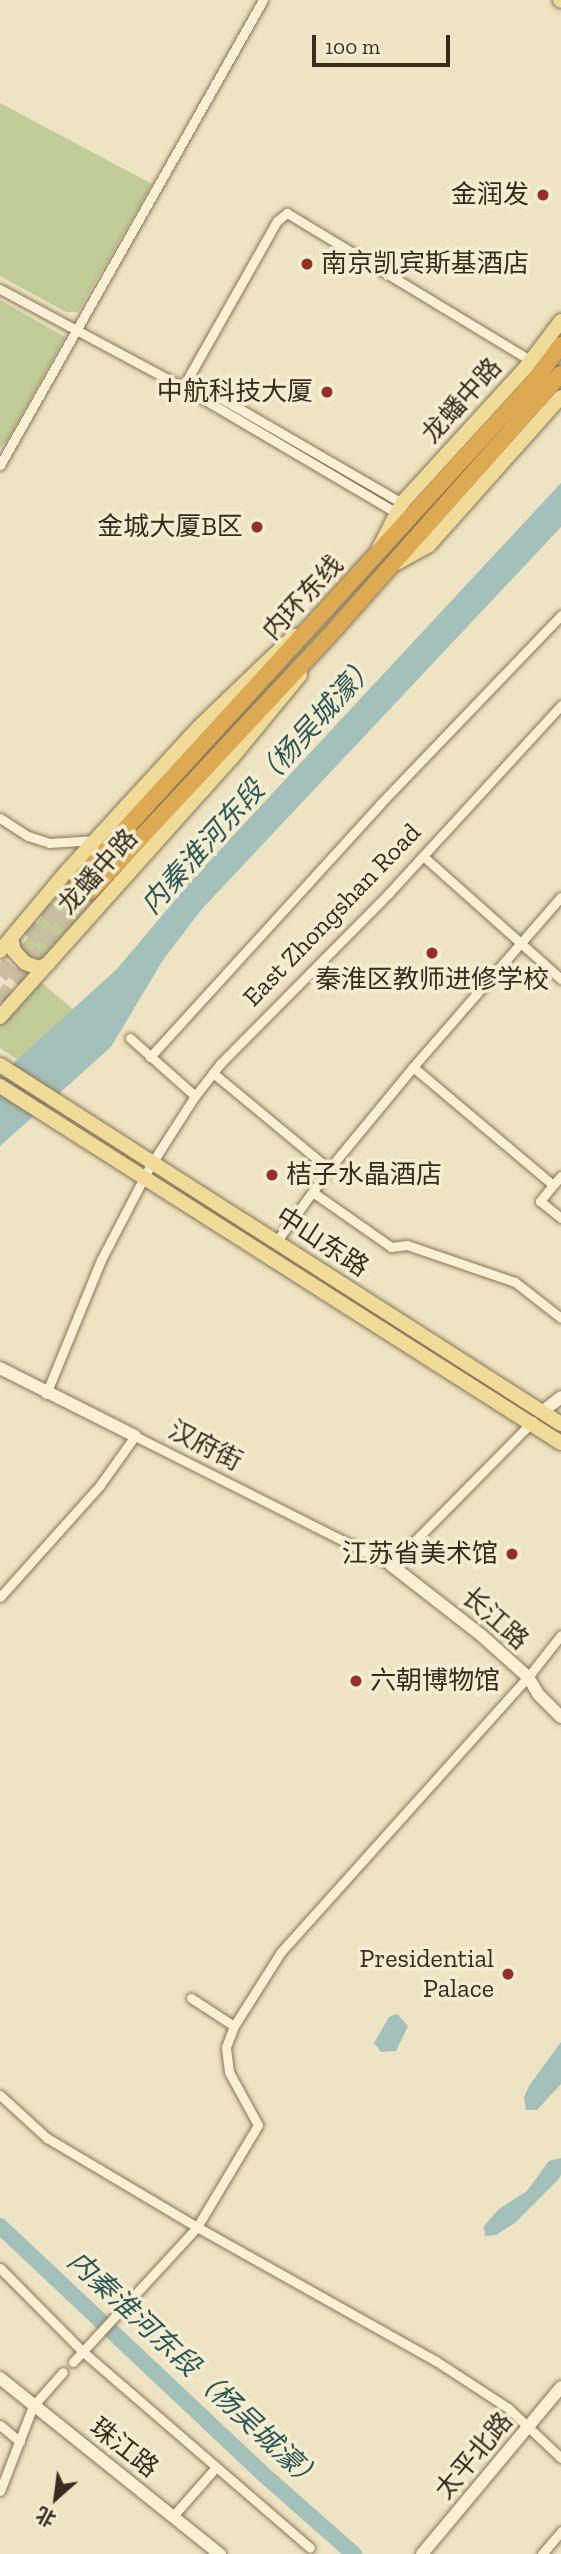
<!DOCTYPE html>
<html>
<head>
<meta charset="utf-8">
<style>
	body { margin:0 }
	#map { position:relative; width:561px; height:2554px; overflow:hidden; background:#eee3c2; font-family:"Zilla Slab","Noto Sans SC",serif }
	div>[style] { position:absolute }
	.green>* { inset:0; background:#c2cc96 }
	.water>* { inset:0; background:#a4c0ba }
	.river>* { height:16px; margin:-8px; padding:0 8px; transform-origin:8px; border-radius:8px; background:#a4c0ba }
	.highway-tunnel>* { height:16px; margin-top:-8px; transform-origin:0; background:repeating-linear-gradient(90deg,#c9bea1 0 16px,transparent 0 24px) }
	.roads { filter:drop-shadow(0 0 2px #877559) drop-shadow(0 0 2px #877559) }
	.street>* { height:9px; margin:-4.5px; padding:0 4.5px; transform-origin:4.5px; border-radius:4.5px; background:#f9f0d5 }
	.secondary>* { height:12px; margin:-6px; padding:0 6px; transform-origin:6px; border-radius:6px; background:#f9f0d5 }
	.primary>* { height:14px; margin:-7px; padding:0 7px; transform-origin:7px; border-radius:7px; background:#f1db99 }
	.highway>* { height:16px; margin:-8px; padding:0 8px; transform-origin:8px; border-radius:8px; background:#dda952 }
	.dots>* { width:19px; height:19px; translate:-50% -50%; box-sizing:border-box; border:4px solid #f5edd1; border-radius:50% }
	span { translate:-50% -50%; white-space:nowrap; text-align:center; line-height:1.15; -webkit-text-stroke:7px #f5edd1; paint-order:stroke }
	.poi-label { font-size:26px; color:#372b1d }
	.right { translate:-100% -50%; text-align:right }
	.left { translate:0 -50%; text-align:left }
	.street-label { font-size:26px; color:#372b1d }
	.water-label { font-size:28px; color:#2c5757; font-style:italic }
	.north { position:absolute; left:21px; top:2463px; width:70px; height:70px; -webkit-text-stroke:5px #f5edd1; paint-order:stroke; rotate:208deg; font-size:19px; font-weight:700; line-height:28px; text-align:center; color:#372b1d }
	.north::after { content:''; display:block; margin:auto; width:24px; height:32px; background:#372b1d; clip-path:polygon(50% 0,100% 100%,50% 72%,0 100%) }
	.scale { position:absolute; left:312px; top:35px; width:138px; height:32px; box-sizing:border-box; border:4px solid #372b1d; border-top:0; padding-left:9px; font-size:21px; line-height:24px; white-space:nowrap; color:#372b1d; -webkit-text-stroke:5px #f5edd1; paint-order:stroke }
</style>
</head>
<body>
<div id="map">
	<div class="green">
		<i style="clip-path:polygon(0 103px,152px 184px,78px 312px,66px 312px,0 276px)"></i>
		<i style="clip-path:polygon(0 300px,65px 337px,7px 441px,0 447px)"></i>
		<i style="clip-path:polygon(64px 885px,92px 909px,47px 954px,38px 959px,29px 956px,23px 944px)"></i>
		<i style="clip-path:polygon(36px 978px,74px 1010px,18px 1060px,0 1048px,0 1017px)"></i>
	</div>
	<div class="water">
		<i style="clip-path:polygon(561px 483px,561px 527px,201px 910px,163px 960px,111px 1047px,0 1146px,0 1075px,117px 969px,191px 881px)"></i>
		<i style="clip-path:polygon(397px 2014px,408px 2026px,396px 2051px,381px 2052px,374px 2043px,389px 2017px)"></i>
		<i style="clip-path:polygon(561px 2042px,561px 2084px,537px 2110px,526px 2110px,524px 2097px,529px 2086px)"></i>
		<i style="clip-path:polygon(561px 2158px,561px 2175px,558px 2180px,515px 2223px,496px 2235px,485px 2236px,484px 2226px,499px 2209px,527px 2191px,549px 2161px)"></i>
	</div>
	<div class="river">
		<i style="left:0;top:2226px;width:360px;rotate:43.3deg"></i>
		<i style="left:262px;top:2473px;width:123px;rotate:41.4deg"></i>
	</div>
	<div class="highway-tunnel">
		<i style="left:0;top:976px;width:123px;rotate:-50.6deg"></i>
		<i style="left:0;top:1001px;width:143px;rotate:-50.4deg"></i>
	</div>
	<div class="roads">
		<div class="street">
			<i style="left:0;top:289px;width:208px;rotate:28.2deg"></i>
			<i style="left:183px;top:387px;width:246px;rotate:30.5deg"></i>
			<i style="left:188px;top:379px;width:247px;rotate:30.1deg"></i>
			<i style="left:183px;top:387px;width:191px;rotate:-60.5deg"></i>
			<i style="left:277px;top:221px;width:13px;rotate:-39deg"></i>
			<i style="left:287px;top:213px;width:285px;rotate:31.2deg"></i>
			<i style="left:0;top:465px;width:534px;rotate:-60.51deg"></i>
			<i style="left:0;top:818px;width:33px;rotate:33deg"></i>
			<i style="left:28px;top:836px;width:22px;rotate:18deg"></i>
			<i style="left:49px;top:843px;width:47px;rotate:-3.7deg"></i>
			<i style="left:423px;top:856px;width:185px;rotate:41.7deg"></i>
			<i style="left:130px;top:1038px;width:87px;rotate:41.7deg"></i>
			<i style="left:150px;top:1057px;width:342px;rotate:-47.7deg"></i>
			<i style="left:380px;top:804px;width:262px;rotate:-46.2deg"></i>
			<i style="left:413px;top:1067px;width:183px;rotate:40.1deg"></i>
			<i style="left:553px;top:1185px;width:12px;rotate:-48deg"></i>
			<i style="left:213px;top:1073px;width:151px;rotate:39.6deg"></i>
			<i style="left:553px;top:1185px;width:21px;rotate:129deg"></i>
			<i style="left:540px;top:1201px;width:27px;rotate:39deg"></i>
			<i style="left:314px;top:1193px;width:94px;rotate:35deg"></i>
			<i style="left:391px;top:1247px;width:16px;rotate:-7deg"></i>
			<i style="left:407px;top:1245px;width:114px;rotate:18.9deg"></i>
			<i style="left:515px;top:1282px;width:58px;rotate:38deg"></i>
			<i style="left:276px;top:1242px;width:90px;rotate:-54deg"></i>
			<i style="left:329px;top:1169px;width:132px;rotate:-50.5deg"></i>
			<i style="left:413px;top:1067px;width:225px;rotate:-49deg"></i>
			<i style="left:46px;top:1394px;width:145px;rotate:-67.7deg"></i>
			<i style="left:101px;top:1260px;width:106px;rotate:-62.5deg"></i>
			<i style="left:150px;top:1166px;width:83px;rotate:-57.3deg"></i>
			<i style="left:195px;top:1096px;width:41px;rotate:-52deg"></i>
			<i style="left:220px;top:1064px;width:240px;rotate:-45.3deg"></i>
			<i style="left:389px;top:893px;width:255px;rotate:-47.5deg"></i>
			<i style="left:0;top:1597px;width:150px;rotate:-48.2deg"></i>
			<i style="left:100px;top:1485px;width:60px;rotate:-54.5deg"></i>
			<i style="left:135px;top:1436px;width:287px;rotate:26.7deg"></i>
			<i style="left:391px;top:1565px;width:202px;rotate:-45.4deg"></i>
			<i style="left:191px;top:1998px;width:51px;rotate:33.1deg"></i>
			<i style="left:0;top:2095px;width:64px;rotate:42.5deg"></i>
			<i style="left:47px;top:2138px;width:174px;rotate:30.7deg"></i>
			<i style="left:197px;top:2227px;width:274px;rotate:29.3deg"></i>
			<i style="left:436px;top:2361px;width:86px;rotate:33.1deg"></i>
			<i style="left:508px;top:2408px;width:73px;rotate:43.3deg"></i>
			<i style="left:0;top:2268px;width:117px;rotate:45.3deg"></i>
			<i style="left:82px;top:2351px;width:301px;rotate:40.8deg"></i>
			<i style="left:73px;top:2362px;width:183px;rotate:-47.4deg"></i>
			<i style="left:197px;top:2227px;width:119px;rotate:-59.1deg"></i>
			<i style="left:258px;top:2125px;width:60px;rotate:-118.7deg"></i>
			<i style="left:229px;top:2072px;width:25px;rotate:-97deg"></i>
			<i style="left:226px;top:2047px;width:22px;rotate:-69deg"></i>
			<i style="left:234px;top:2026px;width:88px;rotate:-57.6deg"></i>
			<i style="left:281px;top:1952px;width:370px;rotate:-48.1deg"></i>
			<i style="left:528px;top:1677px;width:53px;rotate:-51.8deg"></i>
			<i style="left:0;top:2425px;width:26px;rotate:40deg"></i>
			<i style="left:0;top:2491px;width:91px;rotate:-68.8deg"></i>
			<i style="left:33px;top:2406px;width:45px;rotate:-48.6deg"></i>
			<i style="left:173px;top:2516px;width:65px;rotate:-48.7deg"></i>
			<i style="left:542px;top:2554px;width:30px;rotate:-50deg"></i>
		</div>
		<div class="secondary">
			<i style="left:0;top:1368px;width:151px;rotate:26.7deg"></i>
			<i style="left:542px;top:1412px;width:24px;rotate:-38deg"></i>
			<i style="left:391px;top:1565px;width:114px;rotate:37.9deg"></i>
			<i style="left:481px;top:1635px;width:63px;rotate:41.8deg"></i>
			<i style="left:528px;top:1677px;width:21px;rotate:59deg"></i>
			<i style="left:539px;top:1695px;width:31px;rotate:45deg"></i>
			<i style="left:0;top:2378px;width:282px;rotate:38.7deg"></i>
			<i style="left:422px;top:2554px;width:217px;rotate:-50.2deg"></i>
		</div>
		<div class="primary">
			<i style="left:560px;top:0;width:1px;rotate:45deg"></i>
			<i style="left:379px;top:548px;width:51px;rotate:-62.9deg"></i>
			<i style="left:402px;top:503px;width:184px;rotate:-47.6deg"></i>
			<i style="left:526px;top:367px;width:58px;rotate:-52.7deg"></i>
			<i style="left:395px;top:564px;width:39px;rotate:-29deg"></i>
			<i style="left:429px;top:545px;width:198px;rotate:-48.3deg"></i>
			<i style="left:11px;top:938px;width:13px;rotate:77deg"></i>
			<i style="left:14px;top:951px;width:16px;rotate:47deg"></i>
			<i style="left:25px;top:963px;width:15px;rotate:20deg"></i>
			<i style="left:39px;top:968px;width:10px;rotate:-24deg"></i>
			<i style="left:0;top:951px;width:104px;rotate:-50.1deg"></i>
			<i style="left:67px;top:871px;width:195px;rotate:-47.5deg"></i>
			<i style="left:199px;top:727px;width:132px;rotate:-43.8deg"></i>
			<i style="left:0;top:1017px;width:346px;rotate:-48.2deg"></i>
			<i style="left:231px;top:759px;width:109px;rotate:-50.6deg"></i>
			<i style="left:0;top:1065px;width:666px;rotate:32.62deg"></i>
			<i style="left:0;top:1086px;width:665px;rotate:32.47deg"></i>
		</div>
		<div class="highway">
			<i style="left:78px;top:881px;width:681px;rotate:-47.62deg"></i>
			<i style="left:537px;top:378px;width:41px;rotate:-54deg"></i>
			<i style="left:91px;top:891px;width:347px;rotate:-47deg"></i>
			<i style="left:328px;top:637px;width:351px;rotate:-48.5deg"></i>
		</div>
	</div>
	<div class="dots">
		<i style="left:543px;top:195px;background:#962f29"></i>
		<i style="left:307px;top:264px;background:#962f29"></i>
		<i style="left:327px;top:392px;background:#962f29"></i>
		<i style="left:257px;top:527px;background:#962f29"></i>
		<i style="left:432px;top:953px;background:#962f29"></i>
		<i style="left:272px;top:1175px;background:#962f29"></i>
		<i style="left:512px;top:1554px;background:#962f29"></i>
		<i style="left:356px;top:1681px;background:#962f29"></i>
		<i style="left:508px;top:1974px;background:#962f29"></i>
	</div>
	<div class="poi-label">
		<span class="right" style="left:529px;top:195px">金润发</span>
		<span class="left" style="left:321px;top:264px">南京凯宾斯基酒店</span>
		<span class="right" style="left:313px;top:392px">中航科技大厦</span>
		<span class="right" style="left:243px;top:527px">金城大厦B区</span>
		<span style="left:432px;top:980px">秦淮区教师进修学校</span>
		<span class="left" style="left:286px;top:1175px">桔子水晶酒店</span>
		<span class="right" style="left:498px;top:1554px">江苏省美术馆</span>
		<span class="left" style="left:370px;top:1681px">六朝博物馆</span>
		<span class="right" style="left:494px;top:1974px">Presidential<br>Palace</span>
	</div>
	<div class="street-label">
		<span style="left:462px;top:401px;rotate:-48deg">龙蟠中路</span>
		<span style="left:303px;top:598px;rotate:-47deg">内环东线</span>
		<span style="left:98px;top:872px;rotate:-48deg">龙蟠中路</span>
		<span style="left:332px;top:915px;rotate:-46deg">East Zhongshan Road</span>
		<span style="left:322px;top:1242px;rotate:33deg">中山东路</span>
		<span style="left:205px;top:1446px;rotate:27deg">汉府街</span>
		<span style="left:495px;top:1619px;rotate:41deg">长江路</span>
		<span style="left:124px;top:2448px;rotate:38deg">珠江路</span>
		<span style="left:474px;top:2456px;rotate:-50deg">太平北路</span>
	</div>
	<div class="water-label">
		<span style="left:259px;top:785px;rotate:-48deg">内秦淮河东段（杨吴城濠）</span>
		<span style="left:195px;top:2371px;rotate:43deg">内秦淮河东段（杨吴城濠）</span>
	</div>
	<div class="north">北</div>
	<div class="scale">100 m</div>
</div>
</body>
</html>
